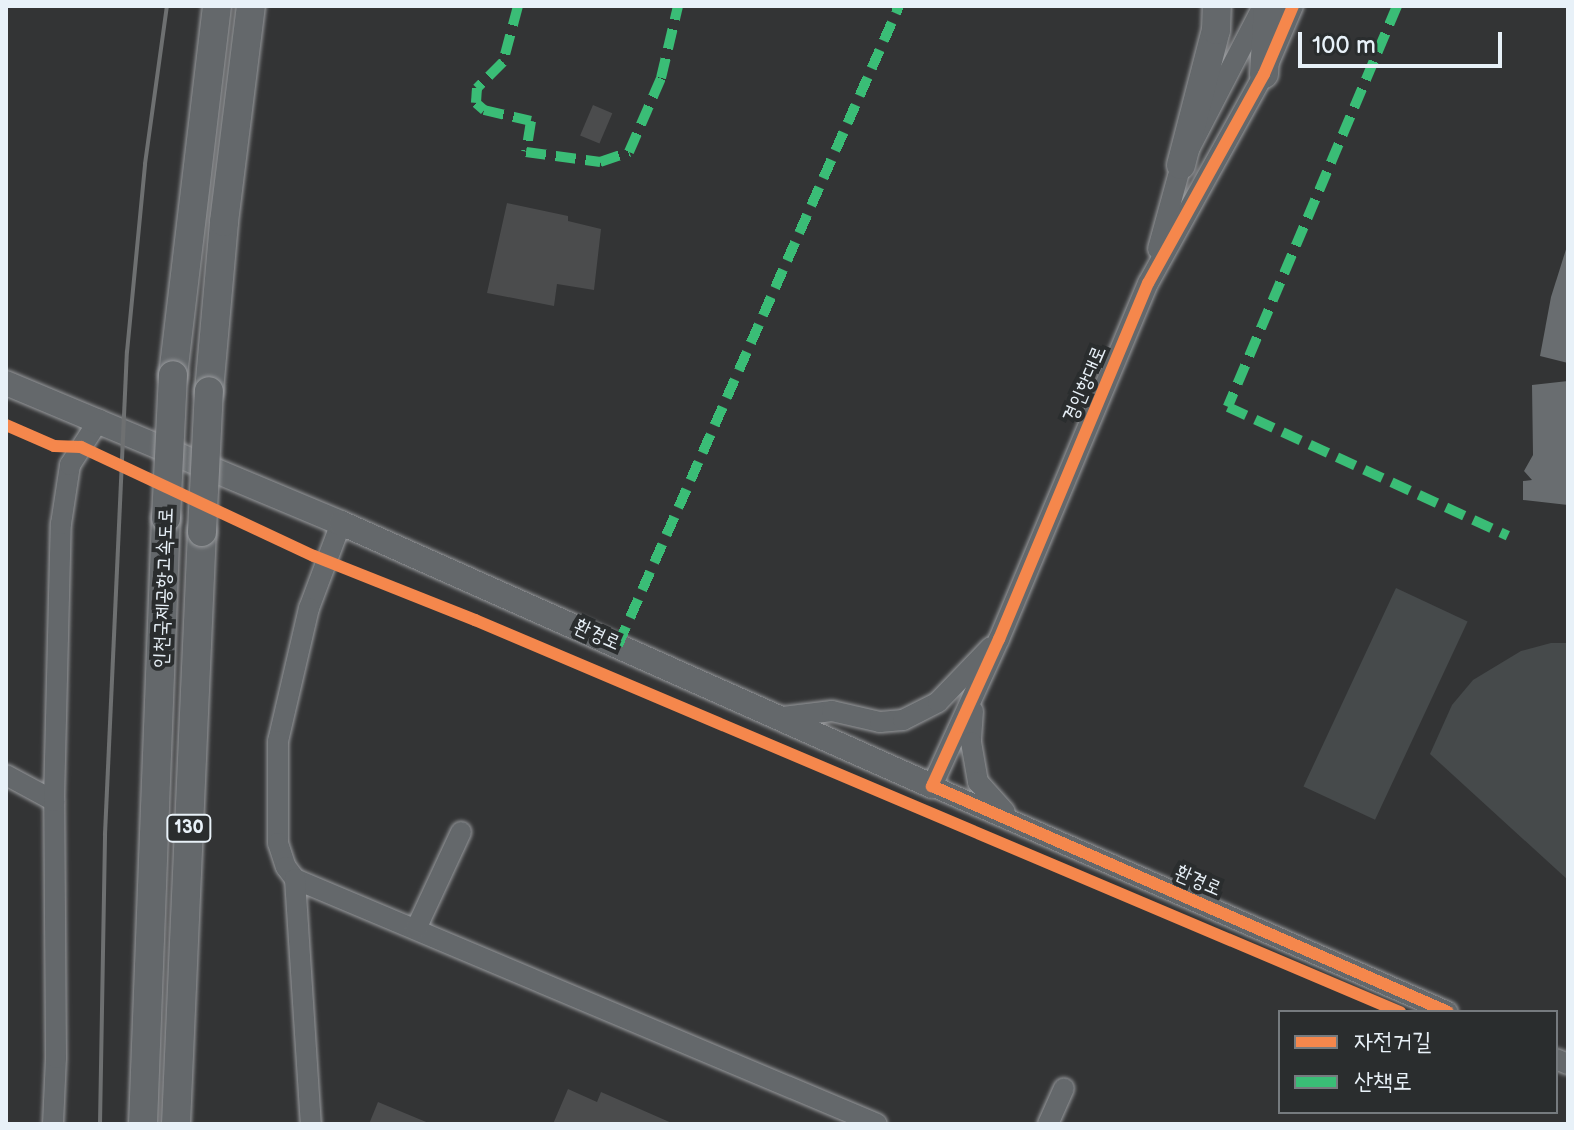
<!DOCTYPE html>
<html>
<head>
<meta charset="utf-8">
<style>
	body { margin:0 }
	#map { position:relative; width:1574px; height:1130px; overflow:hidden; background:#333435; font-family:"Balsamiq Sans","Poor Story",sans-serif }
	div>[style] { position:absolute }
	.green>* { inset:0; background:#464a4b; transform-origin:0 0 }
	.water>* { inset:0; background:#696d70 }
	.building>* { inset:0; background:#4b4c4d; transform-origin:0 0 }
	.roads { filter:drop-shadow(0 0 2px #999b9e) drop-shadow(0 0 2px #999b9e) }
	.minor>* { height:20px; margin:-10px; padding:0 10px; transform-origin:10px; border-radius:10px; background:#64686b }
	.major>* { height:24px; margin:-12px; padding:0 12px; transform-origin:12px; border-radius:12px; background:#64686b }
	.highway>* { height:28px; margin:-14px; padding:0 14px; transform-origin:14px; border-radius:14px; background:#64686b }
	.rail>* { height:4px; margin:-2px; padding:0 2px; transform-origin:2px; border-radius:2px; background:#6e7071 }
	.bridges { filter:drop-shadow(0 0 2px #999b9e) drop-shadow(0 0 2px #999b9e) }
	.highway-bridge>* { height:28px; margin:-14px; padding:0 14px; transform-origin:14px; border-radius:14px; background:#64686b }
	.quiet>* { height:10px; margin-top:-5px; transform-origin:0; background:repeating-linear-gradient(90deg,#3abd76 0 20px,transparent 0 30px) }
	.cycleway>* { height:12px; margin:-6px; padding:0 6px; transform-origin:6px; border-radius:6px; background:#f5874c }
	span { translate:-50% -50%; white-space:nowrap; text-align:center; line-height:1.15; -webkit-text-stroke:8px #2a2d2e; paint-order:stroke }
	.shield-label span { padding:2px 6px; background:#2a2d2e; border:2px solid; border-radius:6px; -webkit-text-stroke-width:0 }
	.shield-label { font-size:18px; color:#e8f1f8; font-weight:700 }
	.street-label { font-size:20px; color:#e8f1f8 }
	.frame { position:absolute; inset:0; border:8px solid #e8f1f8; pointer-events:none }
	.legend { position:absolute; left:1278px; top:1010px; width:280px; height:104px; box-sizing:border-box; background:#2a2d2e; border:2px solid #767b7f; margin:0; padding:10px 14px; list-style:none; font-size:24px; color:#e8f1f8 }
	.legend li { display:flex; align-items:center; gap:16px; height:40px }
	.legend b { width:40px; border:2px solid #767b7f }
	.scale { position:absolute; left:1298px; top:32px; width:204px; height:36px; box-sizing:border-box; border:4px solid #e8f1f8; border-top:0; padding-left:10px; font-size:24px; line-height:28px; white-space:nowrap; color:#e8f1f8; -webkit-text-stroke:6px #2a2d2e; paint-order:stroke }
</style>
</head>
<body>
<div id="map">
	<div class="green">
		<i style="left:1396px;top:588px;width:79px;height:219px;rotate:25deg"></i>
		<i style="clip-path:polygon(1551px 643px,1568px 643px,1568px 880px,1430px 754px,1452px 705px,1473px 680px,1521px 651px)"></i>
	</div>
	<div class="water">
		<i style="clip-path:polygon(1568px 243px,1568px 363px,1540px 356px,1551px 297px)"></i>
		<i style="clip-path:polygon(1568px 381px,1568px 505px,1523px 500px,1523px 481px,1532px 480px,1524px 471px,1533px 455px,1532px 385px)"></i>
	</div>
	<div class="building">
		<i style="left:593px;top:105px;width:21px;height:33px;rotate:23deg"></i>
		<i style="clip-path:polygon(507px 203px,568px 216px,568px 221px,601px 229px,594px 290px,557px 284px,554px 306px,487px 293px)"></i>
		<i style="clip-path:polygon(568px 1089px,597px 1102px,601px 1092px,674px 1124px,553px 1124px)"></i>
		<i style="clip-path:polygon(378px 1102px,431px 1124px,369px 1124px)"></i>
	</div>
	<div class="roads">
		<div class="minor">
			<i style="left:1293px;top:6px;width:74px;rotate:113.1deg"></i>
			<i style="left:1264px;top:74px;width:239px;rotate:119deg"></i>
			<i style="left:1148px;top:283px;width:386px;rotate:112.7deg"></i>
			<i style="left:999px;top:639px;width:162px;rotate:114.5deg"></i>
			<i style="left:932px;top:786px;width:563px;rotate:23.65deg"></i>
			<i style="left:1158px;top:249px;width:87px;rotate:-74.7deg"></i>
			<i style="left:1181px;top:165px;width:179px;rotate:-62.7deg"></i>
			<i style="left:341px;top:523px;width:91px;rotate:110.6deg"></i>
			<i style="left:309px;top:608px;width:137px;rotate:103.1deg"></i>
			<i style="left:278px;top:741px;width:102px;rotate:90deg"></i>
			<i style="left:278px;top:843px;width:25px;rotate:72deg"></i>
			<i style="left:286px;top:867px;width:15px;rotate:53deg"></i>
			<i style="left:295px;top:879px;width:631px;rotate:22.83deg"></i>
			<i style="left:973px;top:711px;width:31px;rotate:94deg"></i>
			<i style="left:971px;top:742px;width:41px;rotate:80.1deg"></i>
			<i style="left:978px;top:782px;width:40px;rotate:48deg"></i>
			<i style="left:783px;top:717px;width:49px;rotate:-7deg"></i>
			<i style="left:832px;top:711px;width:49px;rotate:12.9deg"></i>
			<i style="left:880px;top:722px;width:23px;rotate:-5deg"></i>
			<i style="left:903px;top:720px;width:39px;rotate:-27deg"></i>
			<i style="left:938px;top:702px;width:76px;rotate:-46.1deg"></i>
			<i style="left:6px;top:775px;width:55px;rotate:28.4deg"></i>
			<i style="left:295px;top:879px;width:246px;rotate:86.3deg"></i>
			<i style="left:416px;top:929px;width:107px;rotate:-65.1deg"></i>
			<i style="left:1556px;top:1059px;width:13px;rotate:23deg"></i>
			<i style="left:53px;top:1124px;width:66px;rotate:-87.4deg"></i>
			<i style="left:56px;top:1058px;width:257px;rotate:-90.4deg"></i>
			<i style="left:54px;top:801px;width:277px;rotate:-88.6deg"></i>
			<i style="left:61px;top:524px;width:60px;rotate:-81.3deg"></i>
			<i style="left:70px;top:465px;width:54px;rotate:-57.2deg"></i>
			<i style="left:1048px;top:1124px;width:39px;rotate:-66deg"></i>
		</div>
		<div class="major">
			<i style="left:6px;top:383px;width:363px;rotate:22.7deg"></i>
			<i style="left:341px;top:523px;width:647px;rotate:23.99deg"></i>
		</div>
		<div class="highway">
			<i style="left:1264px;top:74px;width:68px;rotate:-86.6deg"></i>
			<i style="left:1181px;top:165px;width:139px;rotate:-75.5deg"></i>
			<i style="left:1216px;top:30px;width:24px;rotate:-88deg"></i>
			<i style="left:173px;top:375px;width:372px;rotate:-83.2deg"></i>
			<i style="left:209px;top:391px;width:170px;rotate:-84.9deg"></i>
			<i style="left:224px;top:222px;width:218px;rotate:-82.9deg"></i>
			<i style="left:143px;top:1124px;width:606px;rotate:-87.83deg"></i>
			<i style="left:176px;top:1124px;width:593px;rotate:-87.49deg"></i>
		</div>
	</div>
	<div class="rail">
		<i style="left:100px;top:1124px;width:290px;rotate:-89deg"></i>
		<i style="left:105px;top:834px;width:483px;rotate:-87.4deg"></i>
		<i style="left:127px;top:352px;width:189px;rotate:-84.5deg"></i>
		<i style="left:145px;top:164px;width:160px;rotate:-82.1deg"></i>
	</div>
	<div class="bridges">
		<div class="highway-bridge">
			<i style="left:166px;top:518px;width:143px;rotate:-87.2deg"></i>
			<i style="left:202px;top:532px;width:141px;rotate:-87.2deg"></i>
		</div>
	</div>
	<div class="quiet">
		<i style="left:518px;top:6px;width:58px;rotate:105deg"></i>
		<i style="left:503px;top:62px;width:37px;rotate:135deg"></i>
		<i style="left:477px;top:88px;width:15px;rotate:94deg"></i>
		<i style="left:476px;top:103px;width:11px;rotate:41deg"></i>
		<i style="left:484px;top:110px;width:48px;rotate:13.2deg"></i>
		<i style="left:531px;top:121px;width:31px;rotate:99deg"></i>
		<i style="left:526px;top:152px;width:75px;rotate:7.7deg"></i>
		<i style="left:600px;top:162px;width:31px;rotate:-19deg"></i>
		<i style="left:629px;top:152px;width:81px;rotate:-66.6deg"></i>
		<i style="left:661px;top:78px;width:74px;rotate:-76.7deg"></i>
		<i style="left:1397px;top:6px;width:435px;rotate:112.9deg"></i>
		<i style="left:1228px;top:407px;width:308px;rotate:24.7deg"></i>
		<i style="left:618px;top:645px;width:698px;rotate:-66.26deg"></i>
	</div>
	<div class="cycleway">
		<i style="left:1293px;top:6px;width:74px;rotate:113.1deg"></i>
		<i style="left:1264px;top:74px;width:239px;rotate:119deg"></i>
		<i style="left:1148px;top:283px;width:386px;rotate:112.7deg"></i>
		<i style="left:999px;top:639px;width:162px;rotate:114.5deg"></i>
		<i style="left:932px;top:786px;width:563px;rotate:23.65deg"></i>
		<i style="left:6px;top:425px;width:52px;rotate:23.6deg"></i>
		<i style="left:54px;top:446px;width:27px;rotate:2deg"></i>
		<i style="left:81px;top:447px;width:257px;rotate:25.1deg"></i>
		<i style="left:314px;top:556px;width:173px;rotate:21.7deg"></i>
		<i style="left:475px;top:620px;width:1005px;rotate:22.97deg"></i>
	</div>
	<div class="shield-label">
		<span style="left:189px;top:828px">130</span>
	</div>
	<div class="street-label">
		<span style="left:1085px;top:384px;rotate:-67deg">경인항대로</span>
		<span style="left:164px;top:588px;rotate:-88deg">인천국제공항고속도로</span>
		<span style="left:597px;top:635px;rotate:24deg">환경로</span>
		<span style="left:1198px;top:881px;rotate:23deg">환경로</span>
	</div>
	<div class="frame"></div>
	<ul class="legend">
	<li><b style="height:10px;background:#f5874c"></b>자전거길</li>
	<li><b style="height:10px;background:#3abd76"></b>산책로</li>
	</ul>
	<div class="scale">100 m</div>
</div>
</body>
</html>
